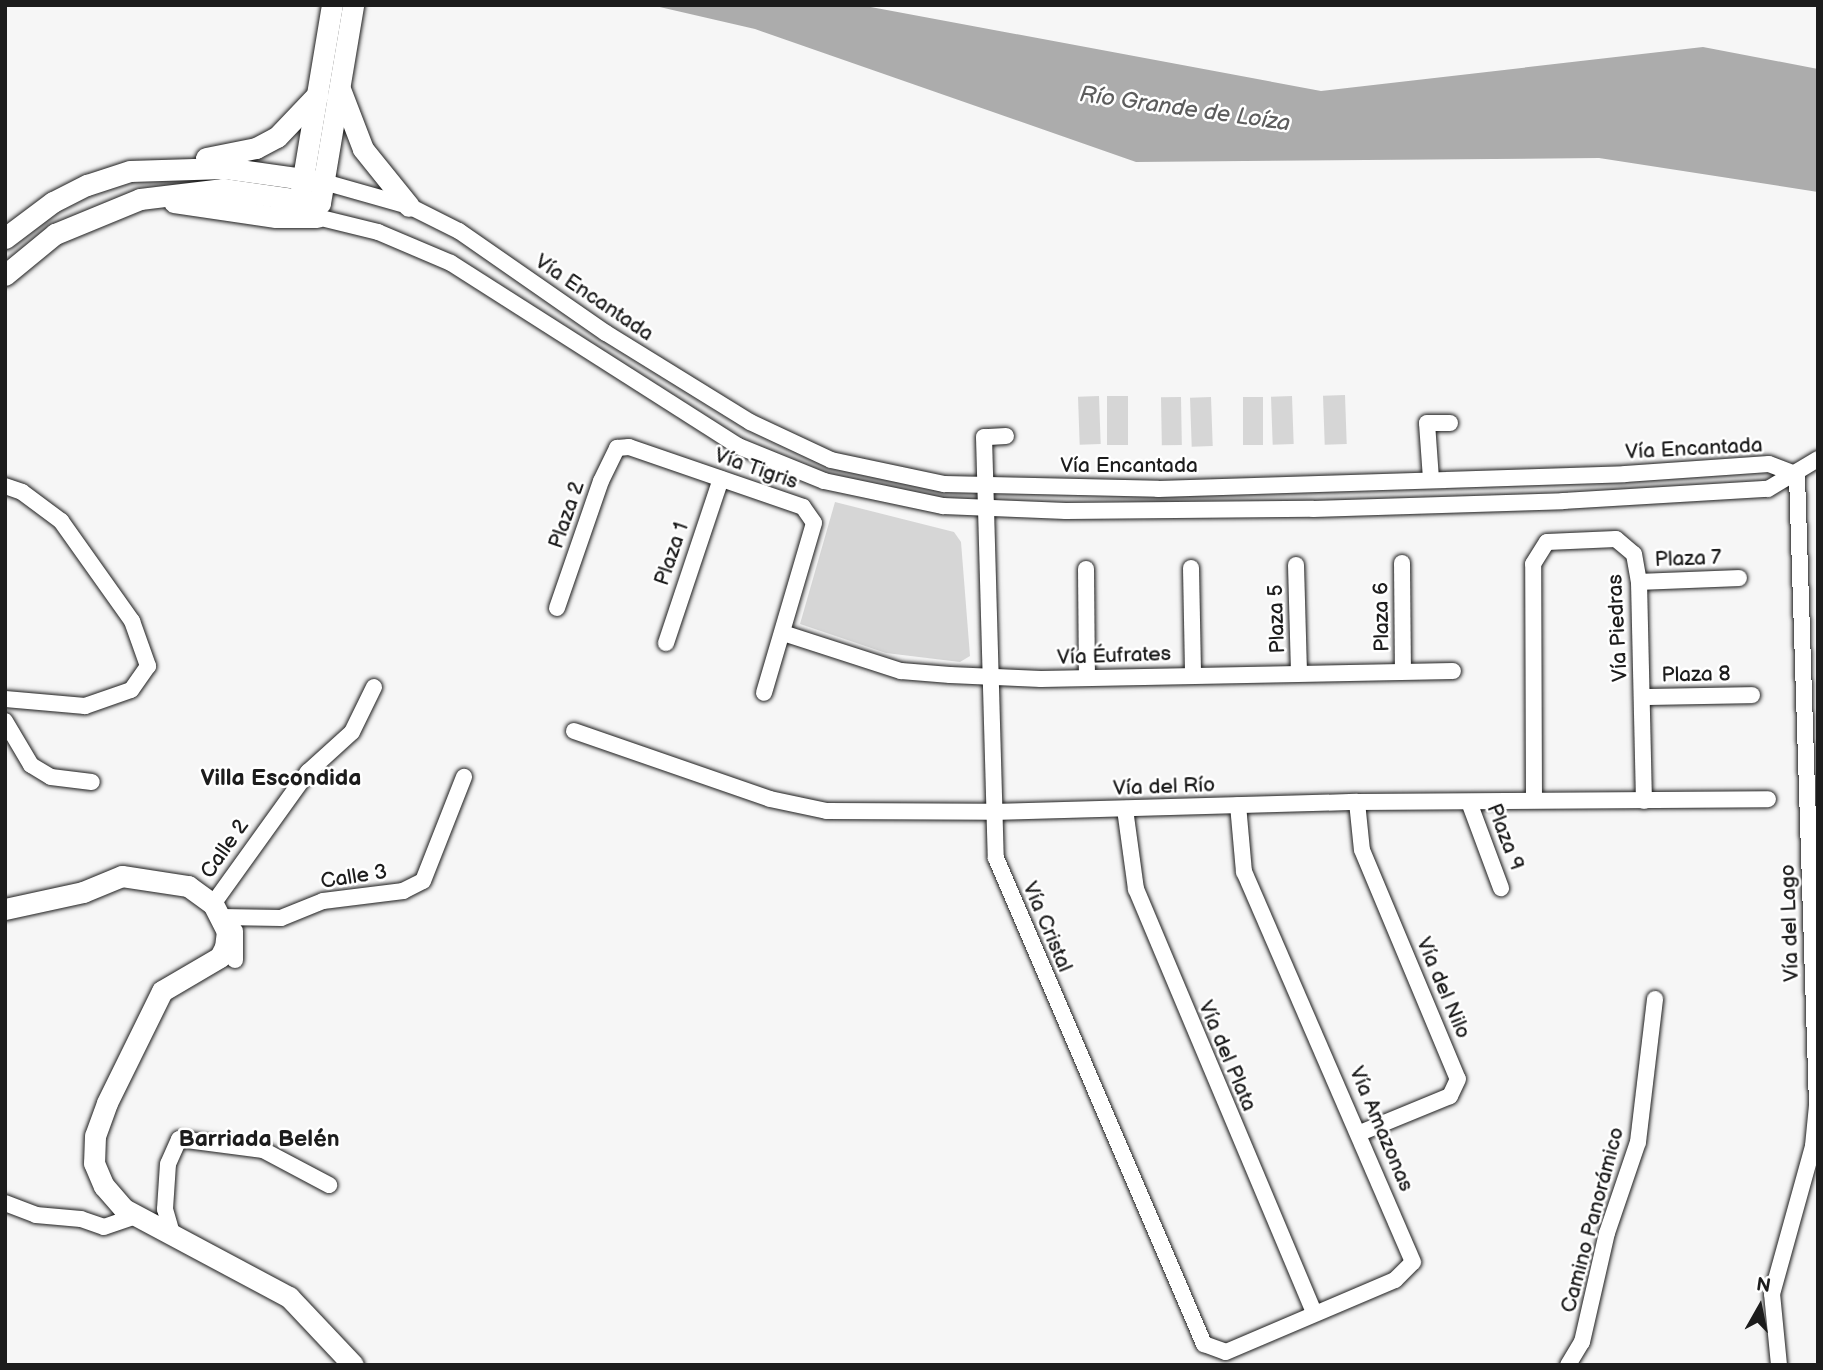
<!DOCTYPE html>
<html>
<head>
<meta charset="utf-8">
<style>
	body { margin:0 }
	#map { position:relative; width:1823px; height:1370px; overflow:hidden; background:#f6f6f6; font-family:"Balsamiq Sans",sans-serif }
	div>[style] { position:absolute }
	.green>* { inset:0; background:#d6d6d6; transform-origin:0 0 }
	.water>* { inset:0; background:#acacac }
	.roads { filter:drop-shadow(0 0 2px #1c1c1c) drop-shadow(0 0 2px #1c1c1c) }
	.minor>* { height:16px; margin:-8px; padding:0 8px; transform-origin:8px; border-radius:8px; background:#fff }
	.major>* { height:21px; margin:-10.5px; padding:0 10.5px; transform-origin:10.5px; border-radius:10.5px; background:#fff }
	span { translate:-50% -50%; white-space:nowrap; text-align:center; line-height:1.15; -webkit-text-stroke:5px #fff; paint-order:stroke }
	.street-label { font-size:21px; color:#1c1c1c }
	.water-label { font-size:23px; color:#5d5d5d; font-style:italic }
	.neighbourhood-label { font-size:23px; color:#1c1c1c; font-weight:700 }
	.frame { position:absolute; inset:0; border:7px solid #1c1c1c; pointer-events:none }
	.north { position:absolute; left:1725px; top:1272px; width:70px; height:70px; -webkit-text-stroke:5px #fff; paint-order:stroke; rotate:9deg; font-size:19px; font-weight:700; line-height:28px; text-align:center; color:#1c1c1c }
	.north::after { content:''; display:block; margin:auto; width:24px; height:32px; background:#1c1c1c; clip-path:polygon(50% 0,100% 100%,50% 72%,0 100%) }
</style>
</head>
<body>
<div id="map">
	<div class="green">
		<i style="left:1345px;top:395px;width:49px;height:22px;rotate:88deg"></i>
		<i style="left:1099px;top:396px;width:48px;height:21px;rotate:88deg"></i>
		<i style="left:1107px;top:396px;width:21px;height:49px"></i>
		<i style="left:1292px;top:396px;width:48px;height:21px;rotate:88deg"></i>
		<i style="left:1181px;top:397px;width:48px;height:20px;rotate:89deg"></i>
		<i style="left:1211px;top:397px;width:49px;height:21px;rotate:88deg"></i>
		<i style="left:1243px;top:397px;width:20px;height:48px"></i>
		<i style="clip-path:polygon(835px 502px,954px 532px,961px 542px,970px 656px,960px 662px,886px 653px,800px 624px)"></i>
	</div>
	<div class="water">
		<i style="clip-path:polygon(651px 5px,860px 5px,1321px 91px,1703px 47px,1818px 69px,1818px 192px,1599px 158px,1136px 162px,755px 29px)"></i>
	</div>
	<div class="roads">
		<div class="minor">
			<i style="left:324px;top:182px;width:88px;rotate:15.8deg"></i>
			<i style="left:409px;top:206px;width:56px;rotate:26.6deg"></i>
			<i style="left:459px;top:231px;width:179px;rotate:34.8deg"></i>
			<i style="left:606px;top:333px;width:169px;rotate:31.7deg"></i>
			<i style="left:750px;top:422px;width:89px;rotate:25.1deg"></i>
			<i style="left:831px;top:460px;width:116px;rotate:12deg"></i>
			<i style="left:944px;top:484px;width:214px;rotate:1.3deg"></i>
			<i style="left:1158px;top:489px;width:467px;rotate:-1.8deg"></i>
			<i style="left:1625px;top:474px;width:144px;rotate:-4deg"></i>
			<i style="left:1769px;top:464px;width:30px;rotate:21deg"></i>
			<i style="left:317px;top:217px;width:63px;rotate:13.8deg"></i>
			<i style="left:378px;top:232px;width:79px;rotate:23deg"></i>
			<i style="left:451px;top:263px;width:340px;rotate:32.5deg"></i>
			<i style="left:738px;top:446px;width:93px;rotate:22.1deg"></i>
			<i style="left:824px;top:481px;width:122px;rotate:11.9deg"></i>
			<i style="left:943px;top:506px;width:123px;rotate:2.3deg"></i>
			<i style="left:1066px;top:511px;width:247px;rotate:-0.5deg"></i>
			<i style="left:1313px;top:509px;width:250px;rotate:-1.8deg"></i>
			<i style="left:1563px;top:501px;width:205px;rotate:-3.4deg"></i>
			<i style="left:1768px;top:489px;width:58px;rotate:-31deg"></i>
			<i style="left:1006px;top:436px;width:22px;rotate:177deg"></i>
			<i style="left:984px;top:437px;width:421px;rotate:88.4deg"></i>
			<i style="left:996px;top:858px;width:529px;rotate:66.83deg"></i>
			<i style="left:1204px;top:1344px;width:23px;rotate:20deg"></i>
			<i style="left:1226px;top:1352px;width:184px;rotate:-23.1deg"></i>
			<i style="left:1395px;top:1280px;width:25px;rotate:-45deg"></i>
			<i style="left:1413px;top:1262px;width:425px;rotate:-113.4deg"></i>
			<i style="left:1244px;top:872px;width:67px;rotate:-95.1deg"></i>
			<i style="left:1431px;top:479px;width:56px;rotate:-94.1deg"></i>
			<i style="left:1427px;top:423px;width:23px"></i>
			<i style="left:5px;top:486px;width:18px;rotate:19deg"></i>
			<i style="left:22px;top:492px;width:49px;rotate:36.6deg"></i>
			<i style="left:61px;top:521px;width:123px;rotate:54.6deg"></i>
			<i style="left:132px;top:621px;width:48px;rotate:70.4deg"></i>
			<i style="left:148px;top:666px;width:29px;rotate:125deg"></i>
			<i style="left:131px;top:690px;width:49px;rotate:160.8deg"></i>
			<i style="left:85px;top:706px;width:80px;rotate:-175deg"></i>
			<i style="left:1402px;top:563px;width:108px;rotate:89.5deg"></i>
			<i style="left:1296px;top:565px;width:107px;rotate:88.4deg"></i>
			<i style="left:1191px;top:568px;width:107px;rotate:88.9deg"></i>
			<i style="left:1086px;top:569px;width:108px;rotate:89.5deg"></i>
			<i style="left:1639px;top:582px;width:100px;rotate:-2.3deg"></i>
			<i style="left:557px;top:608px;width:134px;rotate:-70.9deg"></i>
			<i style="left:601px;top:481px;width:37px;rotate:-64deg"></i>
			<i style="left:617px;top:448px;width:12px;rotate:-5deg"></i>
			<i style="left:629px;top:447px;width:184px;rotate:19deg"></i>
			<i style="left:803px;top:507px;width:19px;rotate:55deg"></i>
			<i style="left:814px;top:523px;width:177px;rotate:106.4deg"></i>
			<i style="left:783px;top:633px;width:124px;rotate:17.9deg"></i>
			<i style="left:901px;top:671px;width:49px;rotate:4.7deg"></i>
			<i style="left:950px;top:675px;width:91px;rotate:2.5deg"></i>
			<i style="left:1041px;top:679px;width:412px;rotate:-1.1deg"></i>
			<i style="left:666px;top:643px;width:173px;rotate:-71.5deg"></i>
			<i style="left:1642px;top:697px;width:110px;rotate:-1deg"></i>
			<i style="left:5px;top:721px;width:51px;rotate:59.4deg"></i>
			<i style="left:31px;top:765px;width:23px;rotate:31deg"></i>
			<i style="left:51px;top:777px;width:41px;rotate:7deg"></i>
			<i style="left:574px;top:731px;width:207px;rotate:19.1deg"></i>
			<i style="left:770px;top:799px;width:58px;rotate:11.9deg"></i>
			<i style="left:827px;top:811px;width:166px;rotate:0.3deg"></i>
			<i style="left:993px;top:812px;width:364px;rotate:-1.6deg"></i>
			<i style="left:1357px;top:802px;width:411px;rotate:-0.4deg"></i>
			<i style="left:1534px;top:799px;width:235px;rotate:-90.2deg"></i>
			<i style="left:1533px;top:564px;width:26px;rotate:-58deg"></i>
			<i style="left:1547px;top:542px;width:69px;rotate:-2.5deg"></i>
			<i style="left:1616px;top:539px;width:23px;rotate:40deg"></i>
			<i style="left:1634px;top:554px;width:28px;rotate:80deg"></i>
			<i style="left:1639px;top:582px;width:219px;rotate:88.7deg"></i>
			<i style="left:1357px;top:802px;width:48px;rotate:84.1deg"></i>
			<i style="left:1362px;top:850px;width:248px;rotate:67.3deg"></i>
			<i style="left:1458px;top:1079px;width:19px;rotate:115deg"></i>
			<i style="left:1450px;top:1096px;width:97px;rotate:157.7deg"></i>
			<i style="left:1469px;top:802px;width:92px;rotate:69.6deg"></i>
			<i style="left:1125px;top:809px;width:81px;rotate:82.2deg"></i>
			<i style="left:1136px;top:889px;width:460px;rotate:67.2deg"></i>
			<i style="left:213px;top:904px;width:163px;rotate:-54.3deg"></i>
			<i style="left:308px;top:772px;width:59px;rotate:-42.3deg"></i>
			<i style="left:352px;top:732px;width:50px;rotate:-63.9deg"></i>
			<i style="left:221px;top:917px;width:60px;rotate:1deg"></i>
			<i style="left:281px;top:918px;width:45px;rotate:-22deg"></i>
			<i style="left:323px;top:901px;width:81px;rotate:-7.1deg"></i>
			<i style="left:403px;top:891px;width:22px;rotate:-27deg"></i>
			<i style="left:423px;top:881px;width:112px;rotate:-68.5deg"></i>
			<i style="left:235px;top:931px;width:29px;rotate:90deg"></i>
			<i style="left:5px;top:1203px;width:33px;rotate:21deg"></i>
			<i style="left:36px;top:1215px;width:45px;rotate:5.1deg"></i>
			<i style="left:81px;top:1219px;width:24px;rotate:19deg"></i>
			<i style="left:104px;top:1227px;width:34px;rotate:-19deg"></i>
			<i style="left:173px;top:1237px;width:29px;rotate:-106deg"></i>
			<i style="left:165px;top:1209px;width:45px;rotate:-86.2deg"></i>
			<i style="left:168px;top:1164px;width:27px;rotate:-66deg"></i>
			<i style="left:179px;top:1139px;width:85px;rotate:7.5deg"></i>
			<i style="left:263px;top:1150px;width:75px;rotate:27.9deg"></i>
			<i style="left:1568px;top:1365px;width:27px;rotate:-59deg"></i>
			<i style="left:1582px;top:1342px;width:112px;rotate:-77.1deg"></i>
			<i style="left:1607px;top:1233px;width:96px;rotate:-71.2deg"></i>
			<i style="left:1638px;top:1142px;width:144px;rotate:-83.2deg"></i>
			<i style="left:1779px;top:1365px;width:71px;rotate:-95.6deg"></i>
			<i style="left:1772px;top:1294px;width:154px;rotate:-74.5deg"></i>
			<i style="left:1813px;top:1146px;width:41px;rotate:-84.4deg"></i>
			<i style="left:1817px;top:1105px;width:630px;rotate:-91.82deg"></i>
		</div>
		<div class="major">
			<i style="left:340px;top:89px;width:64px;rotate:69deg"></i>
			<i style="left:363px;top:149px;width:73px;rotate:51.1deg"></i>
			<i style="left:206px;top:158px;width:51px;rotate:-11.3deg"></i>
			<i style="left:256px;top:148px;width:24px;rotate:-28deg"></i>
			<i style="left:277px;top:137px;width:59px;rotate:-46.4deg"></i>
			<i style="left:301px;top:190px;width:188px;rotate:-80.5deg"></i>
			<i style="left:174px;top:202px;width:103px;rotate:8.4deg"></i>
			<i style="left:276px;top:217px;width:41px"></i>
			<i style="left:5px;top:238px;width:60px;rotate:-36.9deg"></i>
			<i style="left:53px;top:202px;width:38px;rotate:-27deg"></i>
			<i style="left:87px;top:185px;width:45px;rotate:-18deg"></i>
			<i style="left:130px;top:171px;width:95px;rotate:-1.8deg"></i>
			<i style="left:225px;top:168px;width:100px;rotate:8deg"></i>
			<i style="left:5px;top:275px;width:65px;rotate:-39.4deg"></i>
			<i style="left:55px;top:234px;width:92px;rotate:-22.4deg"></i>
			<i style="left:140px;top:199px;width:84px;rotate:-6.9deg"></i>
			<i style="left:223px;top:189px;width:98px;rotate:8.2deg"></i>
			<i style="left:320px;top:203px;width:201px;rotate:-80.5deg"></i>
			<i style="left:5px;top:909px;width:80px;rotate:-12.3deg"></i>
			<i style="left:83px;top:892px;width:42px;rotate:-22.3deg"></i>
			<i style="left:122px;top:876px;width:67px;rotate:8.6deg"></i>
			<i style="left:188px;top:886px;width:31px;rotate:36deg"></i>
			<i style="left:213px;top:904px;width:30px;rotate:63deg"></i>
			<i style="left:227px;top:931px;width:16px;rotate:97deg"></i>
			<i style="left:225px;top:947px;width:11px;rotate:117deg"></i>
			<i style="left:220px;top:957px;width:67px;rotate:149.6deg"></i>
			<i style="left:162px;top:991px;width:125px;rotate:116.2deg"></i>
			<i style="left:107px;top:1103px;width:35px;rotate:110deg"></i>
			<i style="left:95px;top:1136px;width:27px;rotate:92deg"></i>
			<i style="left:94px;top:1163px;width:25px;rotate:67deg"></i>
			<i style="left:104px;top:1186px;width:30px;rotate:49deg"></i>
			<i style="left:124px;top:1209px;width:187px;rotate:28.1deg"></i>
			<i style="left:289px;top:1297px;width:93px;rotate:46.7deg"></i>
		</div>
	</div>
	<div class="street-label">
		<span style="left:594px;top:298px;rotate:34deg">Vía Encantada</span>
		<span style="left:1694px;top:449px;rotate:-3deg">Vía Encantada</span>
		<span style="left:1129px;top:466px">Vía Encantada</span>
		<span style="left:756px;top:469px;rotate:19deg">Vía Tigris</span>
		<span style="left:567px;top:515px;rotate:-71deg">Plaza 2</span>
		<span style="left:672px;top:554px;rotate:-71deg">Plaza 1</span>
		<span style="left:1688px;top:559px;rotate:-2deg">Plaza 7</span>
		<span style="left:1382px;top:617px;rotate:-91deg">Plaza 6</span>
		<span style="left:1277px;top:619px;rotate:-92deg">Plaza 5</span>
		<span style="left:1618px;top:628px;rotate:-93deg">Vía Piedras</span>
		<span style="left:1114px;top:656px;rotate:-2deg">Vía Éufrates</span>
		<span style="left:1696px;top:675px;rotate:-1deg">Plaza 8</span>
		<span style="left:1164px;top:787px;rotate:-2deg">Vía del Río</span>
		<span style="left:1505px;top:837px;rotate:69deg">Plaza 9</span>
		<span style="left:225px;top:849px;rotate:-55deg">Calle 2</span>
		<span style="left:354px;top:877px;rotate:-9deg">Calle 3</span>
		<span style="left:1790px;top:923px;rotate:-92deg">Vía del Lago</span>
		<span style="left:1047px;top:927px;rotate:67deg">Vía Cristal</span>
		<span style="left:1443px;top:988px;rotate:67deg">Vía del Nilo</span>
		<span style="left:1227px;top:1056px;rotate:67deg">Vía del Plata</span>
		<span style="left:1381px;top:1129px;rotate:67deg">Vía Amazonas</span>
		<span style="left:1593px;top:1220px;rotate:-75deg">Camino Panorámico</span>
	</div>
	<div class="water-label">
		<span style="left:1185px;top:109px;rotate:8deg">Río Grande de Loíza</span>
	</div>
	<div class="neighbourhood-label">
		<span style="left:281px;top:778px">Villa Escondida</span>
		<span style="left:259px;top:1139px">Barriada Belén</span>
	</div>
	<div class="frame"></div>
	<div class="north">N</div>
</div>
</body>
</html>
